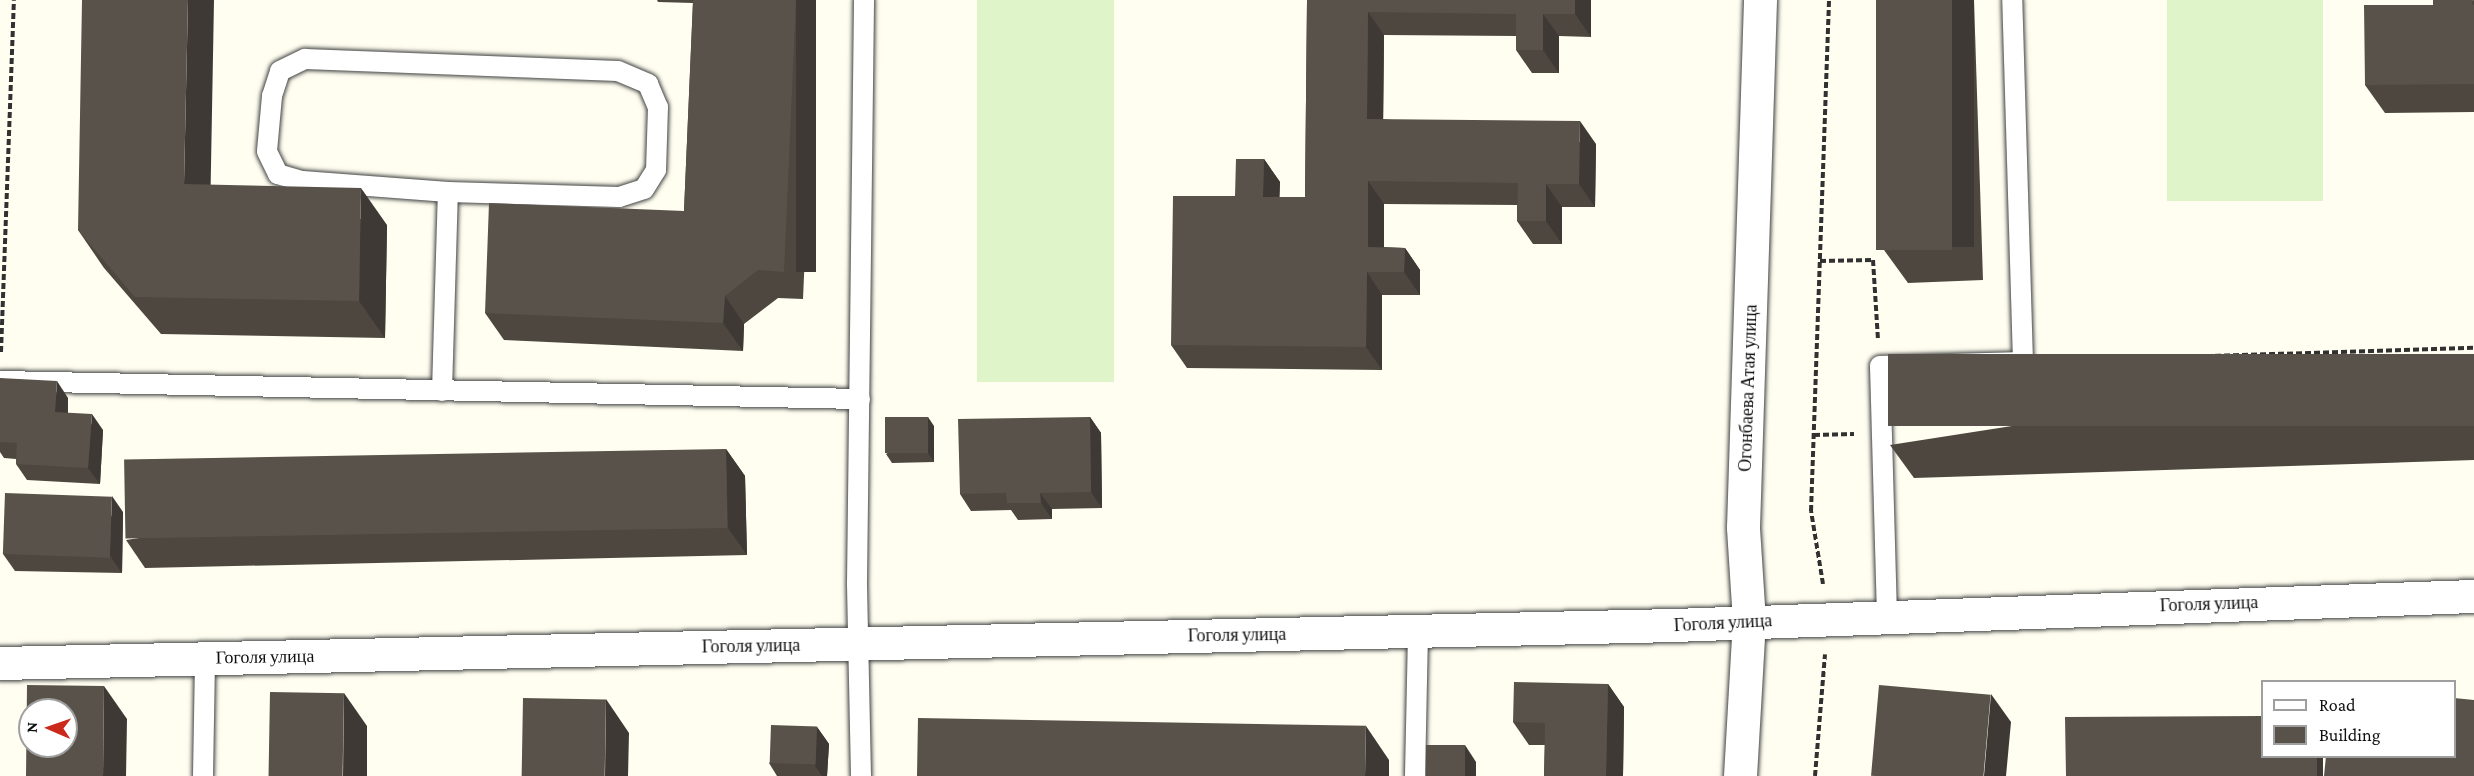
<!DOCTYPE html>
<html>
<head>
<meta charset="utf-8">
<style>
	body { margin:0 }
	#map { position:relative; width:2474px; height:776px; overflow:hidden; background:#fffef1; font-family:"Crimson Pro",serif }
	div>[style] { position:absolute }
	.pitch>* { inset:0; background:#e0f4ca; transform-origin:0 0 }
	.path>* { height:4px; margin-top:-2px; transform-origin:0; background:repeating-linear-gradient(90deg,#313131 0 6px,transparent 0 9px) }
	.roads { filter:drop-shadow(0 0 2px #424242) drop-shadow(0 0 2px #424242) }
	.service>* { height:20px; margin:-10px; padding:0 10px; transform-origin:10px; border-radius:10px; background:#fff }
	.minor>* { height:33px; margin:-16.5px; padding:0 16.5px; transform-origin:16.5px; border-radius:16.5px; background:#fff }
	.wall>* { inset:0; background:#4d4740 }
	.shaded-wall>* { inset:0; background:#3e3934; transform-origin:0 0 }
	.building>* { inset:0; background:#59524a; transform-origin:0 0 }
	span { translate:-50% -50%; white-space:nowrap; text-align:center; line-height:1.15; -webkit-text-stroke:6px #fff; paint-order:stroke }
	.street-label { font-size:18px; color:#0f0f0f }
	.legend { position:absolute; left:2261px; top:680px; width:195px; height:78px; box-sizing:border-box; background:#fff; border:2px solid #9f9f9f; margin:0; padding:8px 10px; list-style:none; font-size:18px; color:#0f0f0f }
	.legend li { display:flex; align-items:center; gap:12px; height:30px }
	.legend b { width:30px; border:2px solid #9f9f9f }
	.north { position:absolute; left:18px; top:698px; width:60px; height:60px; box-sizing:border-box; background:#fff; border:2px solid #9f9f9f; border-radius:50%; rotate:272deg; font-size:16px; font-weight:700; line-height:24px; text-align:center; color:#0f0f0f }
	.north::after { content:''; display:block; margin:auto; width:21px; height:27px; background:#cb291c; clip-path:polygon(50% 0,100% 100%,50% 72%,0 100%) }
</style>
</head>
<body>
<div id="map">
	<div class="pitch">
		<i style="left:977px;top:0;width:137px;height:382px"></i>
		<i style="left:2167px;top:0;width:156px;height:201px"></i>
	</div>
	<div class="path">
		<i style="left:1820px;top:261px;width:53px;rotate:-1.1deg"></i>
		<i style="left:1873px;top:260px;width:79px;rotate:86.4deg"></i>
		<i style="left:1px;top:352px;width:352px;rotate:-87.9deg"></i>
		<i style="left:2053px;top:361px;width:421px;rotate:-1.8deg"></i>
		<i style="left:1814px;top:435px;width:40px;rotate:-1.4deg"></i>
		<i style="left:1823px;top:584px;width:74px;rotate:-99.3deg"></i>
		<i style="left:1811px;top:511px;width:511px;rotate:-87.98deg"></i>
		<i style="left:1815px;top:776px;width:122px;rotate:-85.3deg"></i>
	</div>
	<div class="roads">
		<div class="service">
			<i style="left:305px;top:59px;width:313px;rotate:2.2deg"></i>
			<i style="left:618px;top:71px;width:33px;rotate:23deg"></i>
			<i style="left:648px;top:84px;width:25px;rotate:67deg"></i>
			<i style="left:658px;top:107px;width:63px;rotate:91.8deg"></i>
			<i style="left:656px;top:170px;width:22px;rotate:122deg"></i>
			<i style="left:644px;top:189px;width:26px;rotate:162deg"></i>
			<i style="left:619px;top:197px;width:171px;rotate:-178.3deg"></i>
			<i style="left:448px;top:192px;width:146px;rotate:-175.7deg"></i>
			<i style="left:302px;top:181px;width:25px;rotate:-164deg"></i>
			<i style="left:278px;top:174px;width:25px;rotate:-116deg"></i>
			<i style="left:267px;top:151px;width:55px;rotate:-84.8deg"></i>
			<i style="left:272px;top:96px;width:26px;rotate:-72deg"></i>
			<i style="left:280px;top:71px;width:28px;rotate:-26deg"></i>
			<i style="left:0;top:381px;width:860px;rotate:1.2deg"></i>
			<i style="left:442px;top:391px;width:199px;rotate:-88.3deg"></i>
			<i style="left:1887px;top:616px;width:250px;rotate:-91.6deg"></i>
			<i style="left:1880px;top:366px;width:143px;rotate:-1.6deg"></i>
			<i style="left:2023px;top:362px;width:362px;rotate:-91.7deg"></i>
			<i style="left:203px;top:776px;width:118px;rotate:-89deg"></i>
			<i style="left:861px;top:776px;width:193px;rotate:-91.2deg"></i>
			<i style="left:857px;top:583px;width:583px;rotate:-89.31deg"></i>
			<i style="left:1415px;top:776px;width:145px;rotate:-88.8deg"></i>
		</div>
		<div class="minor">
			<i style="left:0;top:663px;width:1674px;rotate:-1.3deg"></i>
			<i style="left:1674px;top:625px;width:801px;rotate:-2.08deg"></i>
			<i style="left:1740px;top:776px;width:155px;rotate:-86.7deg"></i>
			<i style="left:1749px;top:621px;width:94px;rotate:-93.7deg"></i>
			<i style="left:1743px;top:527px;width:527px;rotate:-88.15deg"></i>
		</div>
	</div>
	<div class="wall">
		<i style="clip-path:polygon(657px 0,816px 0,803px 299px,778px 298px,744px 324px,743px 351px,504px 340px,485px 313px,684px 211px,693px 3px,658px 2px)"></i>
		<i style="clip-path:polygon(1307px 0,1591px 0,1591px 37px,1559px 36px,1559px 73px,1532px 73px,1516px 50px,1516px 36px,1384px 35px,1383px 119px,1596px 144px,1595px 207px,1562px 207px,1562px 244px,1533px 244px,1517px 221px,1517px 205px,1384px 204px,1384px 247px,1405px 248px,1420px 270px,1420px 295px,1382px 295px,1382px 370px,1187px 368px,1171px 345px,1235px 196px,1264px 159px,1280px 182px,1279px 197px,1305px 197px)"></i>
		<i style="clip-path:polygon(1876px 0,1974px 0,1983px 280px,1908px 283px,1884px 250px)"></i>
		<i style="clip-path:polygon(2474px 0,2474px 112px,2385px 113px,2365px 85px,2433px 5px)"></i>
		<i style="clip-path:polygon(211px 185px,387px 225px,385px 338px,161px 334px,104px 268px,78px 230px)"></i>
		<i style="clip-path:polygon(2474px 354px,2474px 460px,1914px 478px,1890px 445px)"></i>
		<i style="clip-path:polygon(0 378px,68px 398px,68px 413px,103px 430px,100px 484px,27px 480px,16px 464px,16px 459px,4px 458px,0 452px)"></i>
		<i style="clip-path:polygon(1090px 417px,1101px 433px,1102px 508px,1052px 509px,1052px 519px,1018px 520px,1011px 510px,971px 511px,960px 494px)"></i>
		<i style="clip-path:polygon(934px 426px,934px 462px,892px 463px,886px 454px)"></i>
		<i style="clip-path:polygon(726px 449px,745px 476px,747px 555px,145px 568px,126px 540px)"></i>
		<i style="clip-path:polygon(123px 512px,122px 573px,15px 571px,3px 554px)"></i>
		<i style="clip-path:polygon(1608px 684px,1624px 707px,1623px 776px,1544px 776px,1545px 745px,1529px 745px,1513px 722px)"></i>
		<i style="clip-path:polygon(817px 727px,829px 744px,827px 776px,777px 776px,769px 763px)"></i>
	</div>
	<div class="shaded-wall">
		<i style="clip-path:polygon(188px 0,214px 0,210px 221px,184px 184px)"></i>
		<i style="left:796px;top:0;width:20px;height:272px"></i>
		<i style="clip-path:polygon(1575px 0,1591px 0,1591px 37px,1575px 14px)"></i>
		<i style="left:1952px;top:0;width:22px;height:247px"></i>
		<i style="clip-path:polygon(1368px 12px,1384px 35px,1383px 141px,1367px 119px)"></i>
		<i style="clip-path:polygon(1543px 14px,1559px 36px,1559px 73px,1543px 50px)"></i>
		<i style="clip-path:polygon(1580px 121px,1596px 144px,1595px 207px,1579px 184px)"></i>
		<i style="clip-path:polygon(1264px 159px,1280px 182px,1279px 220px,1263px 197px)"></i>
		<i style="clip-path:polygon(1368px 181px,1384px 204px,1384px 270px,1368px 247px)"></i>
		<i style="clip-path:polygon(1546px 184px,1562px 207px,1562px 244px,1546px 221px)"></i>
		<i style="clip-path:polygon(361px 188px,387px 225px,385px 338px,359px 301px)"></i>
		<i style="clip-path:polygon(1405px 248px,1420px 270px,1420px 295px,1404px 272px)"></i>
		<i style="clip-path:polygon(1367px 272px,1382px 295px,1382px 370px,1366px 347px)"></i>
		<i style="clip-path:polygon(725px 296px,744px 324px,743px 351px,723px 323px)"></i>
		<i style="clip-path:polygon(57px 381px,68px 398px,67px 428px,55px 412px)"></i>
		<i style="clip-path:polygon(92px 414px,103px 430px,100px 484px,88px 468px)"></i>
		<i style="clip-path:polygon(928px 417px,934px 426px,934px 462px,928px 453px)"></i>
		<i style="clip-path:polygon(1090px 417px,1101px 433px,1102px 508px,1091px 492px)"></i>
		<i style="clip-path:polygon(726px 449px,745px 476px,747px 555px,728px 528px)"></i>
		<i style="clip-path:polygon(1040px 493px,1052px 509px,1052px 519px,1041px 503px)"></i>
		<i style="clip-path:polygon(112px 496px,123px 512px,122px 573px,110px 556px)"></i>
		<i style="clip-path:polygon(1608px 684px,1624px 707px,1623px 776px,1606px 776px)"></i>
		<i style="clip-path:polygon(104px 686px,127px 719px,126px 776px,103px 776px)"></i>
		<i style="clip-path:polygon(344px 693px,367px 726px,367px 776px,343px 776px)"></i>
		<i style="clip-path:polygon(1991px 694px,2011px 722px,2006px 776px,1984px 776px)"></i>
		<i style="clip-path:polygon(606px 699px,629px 733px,628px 776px,605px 776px)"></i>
		<i style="clip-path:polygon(1366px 726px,1389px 760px,1389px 776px,1365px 776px)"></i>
		<i style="clip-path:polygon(817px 727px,829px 744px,827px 776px,822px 776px,815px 766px)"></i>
		<i style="clip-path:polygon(1465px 745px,1476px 762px,1476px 776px,1464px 776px)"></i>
		<i style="left:2317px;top:756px;width:6px;height:20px"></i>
	</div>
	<div class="building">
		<i style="clip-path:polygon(82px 0,188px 0,184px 184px,361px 188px,359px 301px,135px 297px,78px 230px)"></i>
		<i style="clip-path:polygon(693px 0,796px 0,784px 272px,758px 270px,725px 296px,723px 323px,485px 313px,489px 203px,684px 211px)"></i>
		<i style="clip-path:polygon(1307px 0,1575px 0,1575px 14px,1543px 14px,1543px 50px,1516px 50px,1516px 14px,1368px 12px,1367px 119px,1580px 121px,1579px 184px,1546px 184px,1546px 221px,1517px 221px,1518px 183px,1368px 181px,1368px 247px,1405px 248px,1404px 272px,1367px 272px,1366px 347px,1171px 345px,1173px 196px,1235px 196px,1236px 159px,1264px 159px,1263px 197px,1305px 197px)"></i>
		<i style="left:1876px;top:0;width:76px;height:250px"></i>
		<i style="clip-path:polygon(2433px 0,2472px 0,2472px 5px,2474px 5px,2474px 84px,2365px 85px,2364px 5px,2433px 5px)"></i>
		<i style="left:2474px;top:354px;width:72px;height:586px;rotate:90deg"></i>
		<i style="clip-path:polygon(0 378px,57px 381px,55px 412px,92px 414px,88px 468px,16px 464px,17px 443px,0 442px)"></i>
		<i style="left:928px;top:417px;width:36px;height:43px;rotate:90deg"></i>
		<i style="clip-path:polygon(1090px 417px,1091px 492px,1040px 493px,1041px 503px,1007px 503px,1006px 493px,960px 494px,958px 419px)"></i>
		<i style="left:726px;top:449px;width:79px;height:602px;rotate:89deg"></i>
		<i style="left:5px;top:493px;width:107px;height:61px;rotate:2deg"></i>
		<i style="clip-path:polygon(1514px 682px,1608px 684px,1606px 776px,1544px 776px,1545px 723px,1513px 722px)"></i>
		<i style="clip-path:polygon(evenodd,27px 685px,104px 686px,103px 776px,26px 776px,27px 685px,30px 710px,66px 710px,66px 746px,30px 746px,30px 710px)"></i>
		<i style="left:1879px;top:685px;width:112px;height:91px;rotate:5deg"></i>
		<i style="left:270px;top:692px;width:74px;height:84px;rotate:1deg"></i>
		<i style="left:523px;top:698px;width:83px;height:78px;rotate:1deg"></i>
		<i style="clip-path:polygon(2454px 698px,2474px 700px,2474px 776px,2324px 776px,2326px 756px,2454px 756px)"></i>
		<i style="clip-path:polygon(2262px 716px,2262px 756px,2317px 756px,2317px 776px,2066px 776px,2065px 717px)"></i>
		<i style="left:918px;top:718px;width:448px;height:58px;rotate:1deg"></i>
		<i style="left:771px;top:725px;width:46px;height:38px;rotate:2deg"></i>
		<i style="left:1426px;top:745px;width:39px;height:31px"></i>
	</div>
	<div class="street-label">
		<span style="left:1748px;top:388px;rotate:-88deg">Огонбаева Атая улица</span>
		<span style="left:2209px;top:604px;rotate:-2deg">Гоголя улица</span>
		<span style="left:1723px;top:623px;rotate:-3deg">Гоголя улица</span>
		<span style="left:1237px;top:635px;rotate:-1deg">Гоголя улица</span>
		<span style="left:751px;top:646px;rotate:-1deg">Гоголя улица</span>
		<span style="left:265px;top:657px;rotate:-1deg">Гоголя улица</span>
	</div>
	<ul class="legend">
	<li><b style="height:8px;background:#fff"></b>Road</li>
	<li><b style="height:16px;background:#59524a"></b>Building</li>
	</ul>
	<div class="north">N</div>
</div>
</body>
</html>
